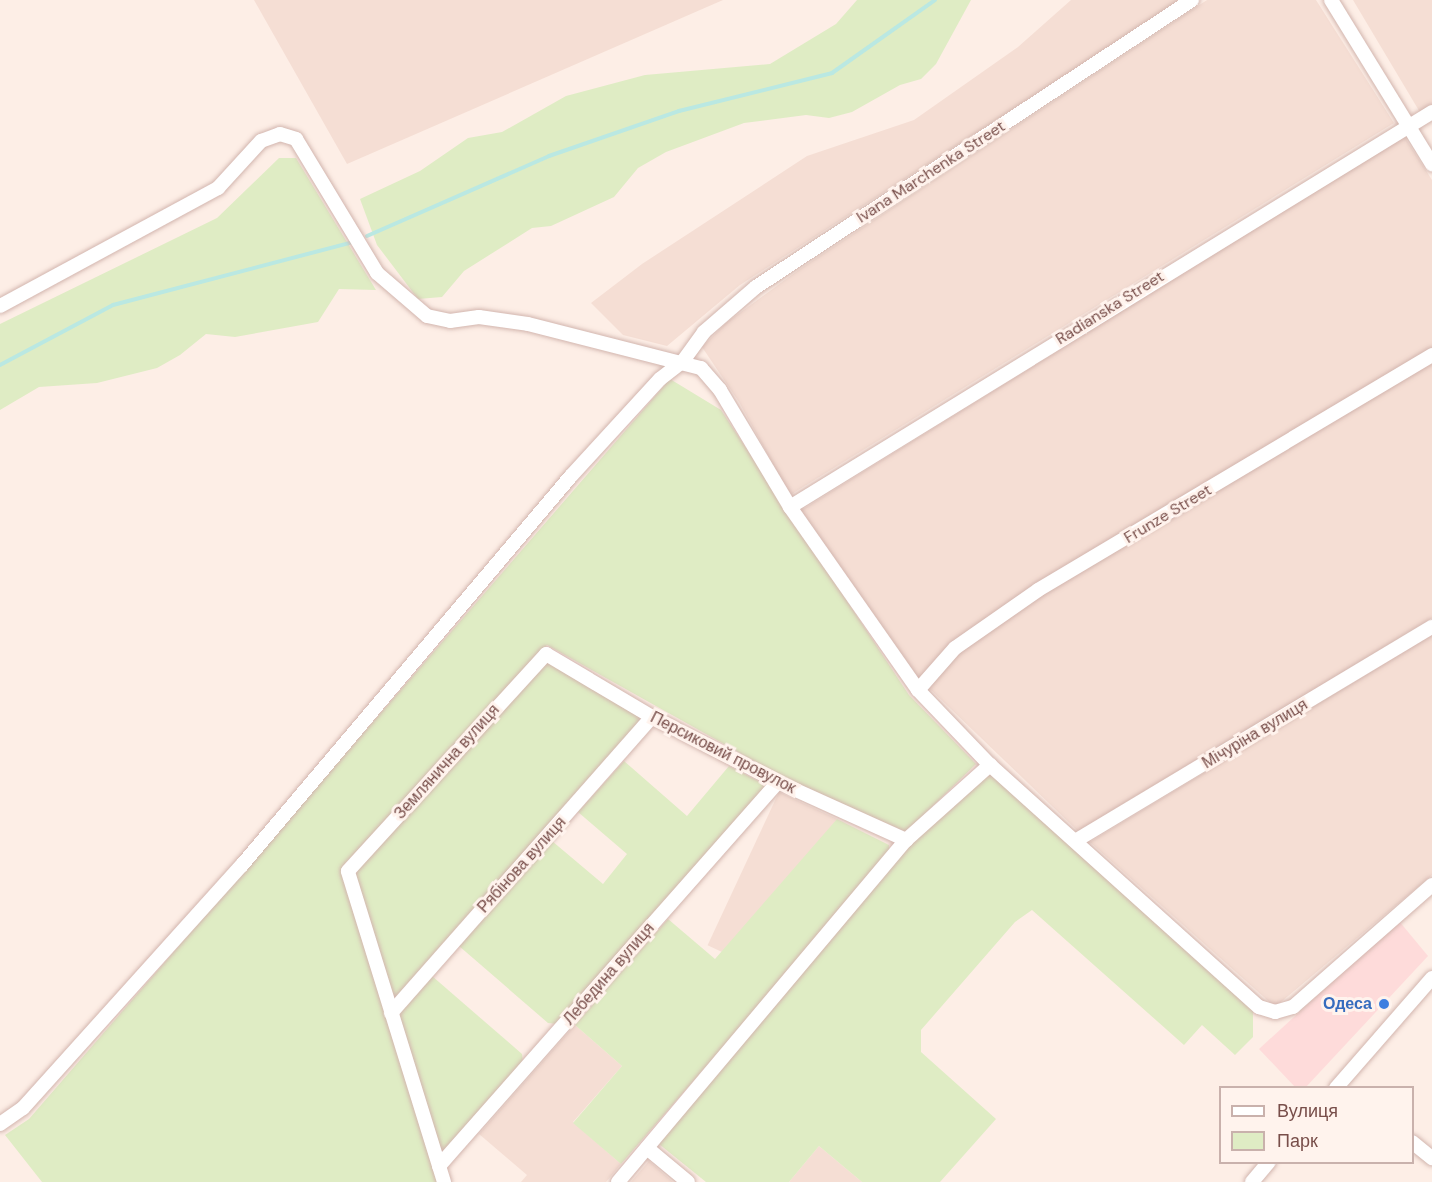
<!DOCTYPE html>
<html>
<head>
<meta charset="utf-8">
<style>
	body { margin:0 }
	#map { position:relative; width:1432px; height:1182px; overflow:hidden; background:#fdeee6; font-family:"DM Sans",sans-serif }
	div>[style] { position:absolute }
	.residential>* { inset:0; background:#f5ded4; transform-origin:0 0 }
	.commercial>* { inset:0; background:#fedbda }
	.green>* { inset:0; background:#dfecc4 }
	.stream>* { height:4px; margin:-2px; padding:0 2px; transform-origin:2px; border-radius:2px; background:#bae8e2 }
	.roads { filter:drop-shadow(0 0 2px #d2b5ae) drop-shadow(0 0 2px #d2b5ae) }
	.minor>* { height:14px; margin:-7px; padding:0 7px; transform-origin:7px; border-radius:7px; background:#fff }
	.dots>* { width:16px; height:16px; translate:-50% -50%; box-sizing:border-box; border:3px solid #fff3ed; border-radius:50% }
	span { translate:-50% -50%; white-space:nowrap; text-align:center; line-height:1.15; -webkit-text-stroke:6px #fff3ed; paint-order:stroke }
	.street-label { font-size:16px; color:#784e4a }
	.shop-label { font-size:16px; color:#366cbe; font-weight:700 }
	.right { translate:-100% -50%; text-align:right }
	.legend { position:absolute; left:1219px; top:1086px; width:195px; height:78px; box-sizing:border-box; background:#fff3ed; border:2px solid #c9b1ac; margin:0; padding:8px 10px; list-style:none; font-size:18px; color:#784e4a }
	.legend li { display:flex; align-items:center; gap:12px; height:30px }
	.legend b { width:30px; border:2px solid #c9b1ac }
</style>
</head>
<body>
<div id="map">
	<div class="residential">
		<i style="clip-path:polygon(254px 0,723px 0,347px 164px)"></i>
		<i style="clip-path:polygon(1071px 0,1182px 0,740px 285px,667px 346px,623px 335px,591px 303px,642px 264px,807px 156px,914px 120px,1018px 47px)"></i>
		<i style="clip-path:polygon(1207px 0,1316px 0,1394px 123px,790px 495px,739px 402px,702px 347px,726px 323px,800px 269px)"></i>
		<i style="clip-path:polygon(1353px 0,1432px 0,1432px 108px,1421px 114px)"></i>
		<i style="clip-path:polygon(1404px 136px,1432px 180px,1432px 348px,1035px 585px,918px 681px,800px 511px)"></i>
		<i style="clip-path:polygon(1432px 362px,1432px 618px,1079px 832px,929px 688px,959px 653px,1043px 594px)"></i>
		<i style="clip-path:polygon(1432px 635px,1432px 875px,1275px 1007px,1090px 842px)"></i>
		<i style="left:779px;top:792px;width:64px;height:169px;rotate:25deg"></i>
		<i style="clip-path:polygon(575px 1025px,622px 1066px,573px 1122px,621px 1164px,606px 1182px,521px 1182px,527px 1175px,479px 1134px)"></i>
		<i style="clip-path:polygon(819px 1146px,862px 1182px,789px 1182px)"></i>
		<i style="clip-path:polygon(649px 1161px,673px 1182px,631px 1182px)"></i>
	</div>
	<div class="commercial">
		<i style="clip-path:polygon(1399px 921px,1428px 956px,1306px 1087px,1295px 1087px,1259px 1049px)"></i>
	</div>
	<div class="green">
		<i style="clip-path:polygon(857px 0,971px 0,936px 64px,921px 79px,900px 85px,852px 112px,829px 118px,806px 115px,744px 123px,666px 152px,638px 168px,614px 197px,551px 226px,532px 228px,464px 271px,442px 297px,418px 299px,377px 245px,360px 199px,420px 171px,468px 138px,502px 132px,566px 96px,645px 75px,770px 64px,836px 24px)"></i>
		<i style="clip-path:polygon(279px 158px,296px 158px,376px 290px,339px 289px,318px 322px,235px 337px,206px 334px,180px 355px,157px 368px,97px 383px,39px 387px,0 410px,0 324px,217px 218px)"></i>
		<i style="clip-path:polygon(670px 379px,721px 410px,909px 695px,976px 764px,906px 832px,781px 776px,547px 645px,342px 867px,439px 1182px,42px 1182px,5px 1135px,29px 1119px)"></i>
		<i style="clip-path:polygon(547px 660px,645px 718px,391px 1005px,353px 874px)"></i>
		<i style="clip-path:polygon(624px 761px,687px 816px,729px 766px,768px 786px,558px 1024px,548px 1023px,459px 946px,552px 841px,603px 884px,627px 854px,578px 812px)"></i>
		<i style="clip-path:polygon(989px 771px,1253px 1007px,1253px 1037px,1235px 1055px,1202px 1025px,1184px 1045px,1032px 910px,1015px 922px,921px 1030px,921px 1052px,996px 1119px,940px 1182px,862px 1182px,819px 1146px,789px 1182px,706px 1182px,659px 1144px,905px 847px)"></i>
		<i style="clip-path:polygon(837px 819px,889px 845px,889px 856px,621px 1164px,573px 1123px,622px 1066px,575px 1025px,668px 919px,715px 959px)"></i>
		<i style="clip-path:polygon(432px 976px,522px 1054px,523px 1063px,440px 1157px,395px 1018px)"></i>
	</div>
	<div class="stream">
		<i style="left:367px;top:236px;width:199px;rotate:-23.7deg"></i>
		<i style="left:549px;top:156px;width:138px;rotate:-19.1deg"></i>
		<i style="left:679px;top:111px;width:158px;rotate:-13.9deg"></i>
		<i style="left:832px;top:73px;width:126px;rotate:-35.3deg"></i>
		<i style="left:0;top:365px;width:128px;rotate:-28deg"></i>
		<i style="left:113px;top:305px;width:245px;rotate:-14.7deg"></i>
	</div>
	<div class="roads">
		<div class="minor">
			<i style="left:1331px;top:0;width:193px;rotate:58.4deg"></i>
			<i style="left:0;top:306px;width:248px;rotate:-28.4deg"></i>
			<i style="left:218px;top:188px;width:64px;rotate:-47.5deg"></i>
			<i style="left:261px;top:141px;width:20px;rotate:-20deg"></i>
			<i style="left:280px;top:134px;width:17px;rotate:17deg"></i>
			<i style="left:296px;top:139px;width:157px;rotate:58.8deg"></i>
			<i style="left:377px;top:273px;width:66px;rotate:40.7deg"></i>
			<i style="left:427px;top:316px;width:24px;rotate:12deg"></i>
			<i style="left:450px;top:321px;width:29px;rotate:-8deg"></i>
			<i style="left:479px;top:317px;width:49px;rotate:8.1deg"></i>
			<i style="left:528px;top:324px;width:179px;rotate:14.3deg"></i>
			<i style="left:701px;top:368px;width:29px;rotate:49deg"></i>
			<i style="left:720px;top:390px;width:136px;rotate:59.1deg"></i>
			<i style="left:790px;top:507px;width:223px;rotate:55deg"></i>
			<i style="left:918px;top:690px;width:104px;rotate:46.2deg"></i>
			<i style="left:990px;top:765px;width:362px;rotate:42deg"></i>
			<i style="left:1259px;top:1007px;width:17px;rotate:17deg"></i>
			<i style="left:1275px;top:1012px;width:19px;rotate:-16deg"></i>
			<i style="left:1293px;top:1007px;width:185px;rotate:-41.3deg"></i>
			<i style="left:790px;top:507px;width:754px;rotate:-31.6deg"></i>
			<i style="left:918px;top:690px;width:56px;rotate:-48.6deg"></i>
			<i style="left:955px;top:648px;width:101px;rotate:-34.9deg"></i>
			<i style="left:1038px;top:590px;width:459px;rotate:-30.8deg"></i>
			<i style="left:1077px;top:840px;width:414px;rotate:-31deg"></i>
			<i style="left:391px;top:1013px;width:395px;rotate:-48.6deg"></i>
			<i style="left:1336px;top:1088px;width:146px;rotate:-48.9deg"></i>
			<i style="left:0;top:1124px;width:28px;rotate:-35deg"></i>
			<i style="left:23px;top:1108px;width:327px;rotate:-48deg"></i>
			<i style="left:242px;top:865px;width:509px;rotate:-49.78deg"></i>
			<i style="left:571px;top:476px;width:132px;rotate:-47.5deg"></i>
			<i style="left:660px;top:379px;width:29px;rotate:-38deg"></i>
			<i style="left:683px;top:361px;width:36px;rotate:-54deg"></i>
			<i style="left:704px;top:332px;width:69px;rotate:-40.9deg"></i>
			<i style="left:756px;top:287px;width:522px;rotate:-33.36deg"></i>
			<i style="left:1412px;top:1142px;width:26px;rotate:39deg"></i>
			<i style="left:647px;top:1148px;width:53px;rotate:39.7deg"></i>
			<i style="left:439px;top:1166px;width:512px;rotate:-48.56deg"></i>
			<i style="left:444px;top:1182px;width:325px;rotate:-107.2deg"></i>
			<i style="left:348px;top:871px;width:294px;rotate:-47.6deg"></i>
			<i style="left:546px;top:654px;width:123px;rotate:30.7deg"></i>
			<i style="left:652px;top:717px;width:142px;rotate:27.3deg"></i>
			<i style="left:778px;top:782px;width:141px;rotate:24.4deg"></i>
			<i style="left:618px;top:1182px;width:447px;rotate:-49.9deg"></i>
			<i style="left:906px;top:840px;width:113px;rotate:-41.8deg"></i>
			<i style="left:1252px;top:1182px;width:26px;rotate:-50deg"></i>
		</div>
	</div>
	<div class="dots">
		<i style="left:1384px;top:1004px;background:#3f7fe0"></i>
	</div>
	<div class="street-label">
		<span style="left:931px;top:172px;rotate:-33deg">Ivana Marchenka Street</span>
		<span style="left:1110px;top:308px;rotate:-32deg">Radianska Street</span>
		<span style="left:1168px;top:514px;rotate:-31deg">Frunze Street</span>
		<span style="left:1255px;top:734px;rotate:-31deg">Мічуріна вулиця</span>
		<span style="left:723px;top:753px;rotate:27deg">Персиковий провулок</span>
		<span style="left:447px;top:762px;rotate:-48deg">Землянична вулиця</span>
		<span style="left:522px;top:865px;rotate:-48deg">Рябінова вулиця</span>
		<span style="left:609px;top:974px;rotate:-49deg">Лебедина вулиця</span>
	</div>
	<div class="shop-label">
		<span class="right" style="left:1372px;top:1004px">Одеса</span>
	</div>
	<ul class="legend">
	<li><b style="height:8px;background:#fff"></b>Вулиця</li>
	<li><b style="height:16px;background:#dfecc4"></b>Парк</li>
	</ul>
</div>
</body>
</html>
